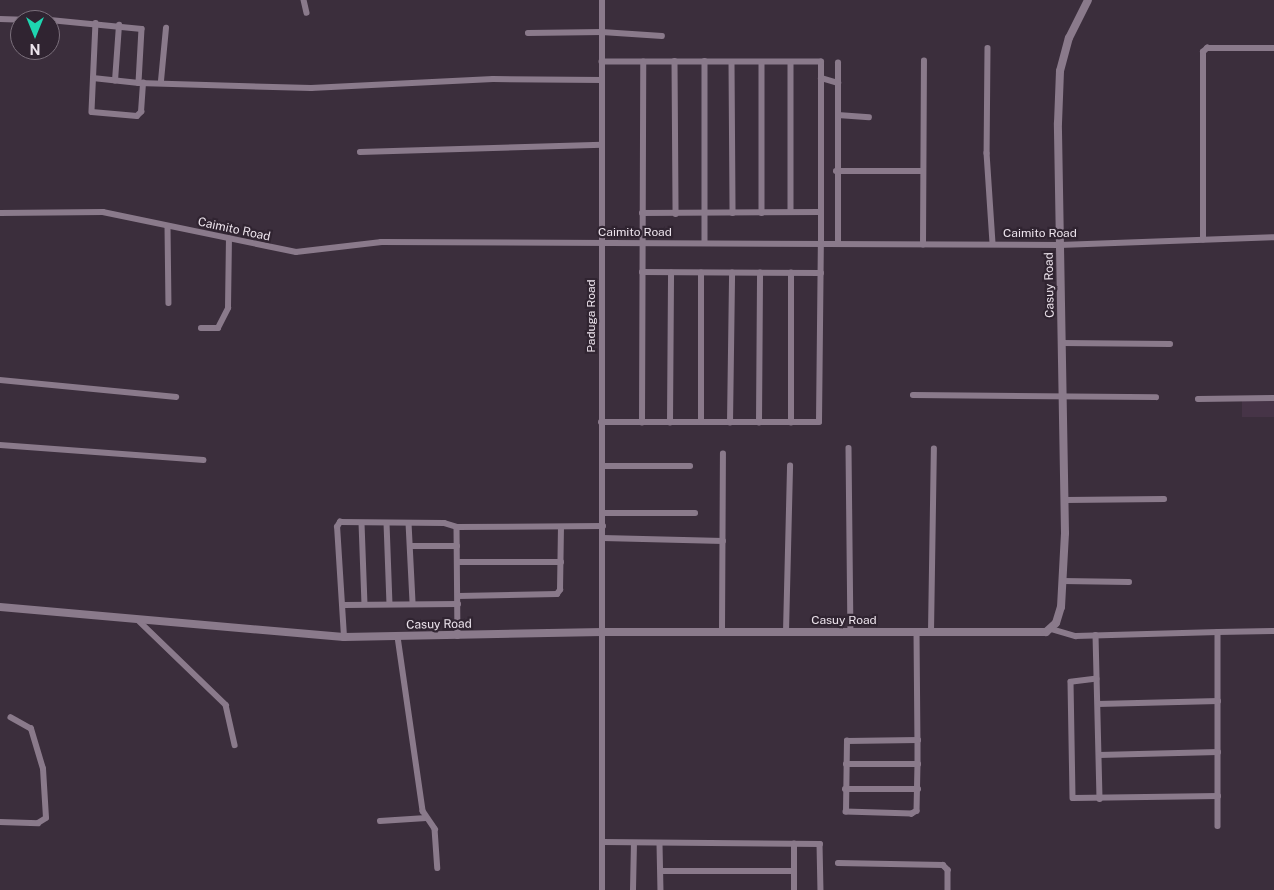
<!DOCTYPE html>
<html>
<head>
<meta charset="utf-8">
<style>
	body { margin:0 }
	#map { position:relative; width:1274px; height:890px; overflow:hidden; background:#3b2e3c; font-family:"Public Sans",sans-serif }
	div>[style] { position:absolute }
	.built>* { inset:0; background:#463447; transform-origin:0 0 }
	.street>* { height:5.5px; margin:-2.75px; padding:0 2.75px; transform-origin:2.75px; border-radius:2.75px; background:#8a7a8b }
	.secondary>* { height:8px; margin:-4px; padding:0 4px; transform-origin:4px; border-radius:4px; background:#8a7a8b }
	span { translate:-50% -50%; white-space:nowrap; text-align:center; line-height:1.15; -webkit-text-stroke:4.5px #302431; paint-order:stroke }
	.street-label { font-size:12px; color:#ece3ec }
	.north { position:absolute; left:10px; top:10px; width:50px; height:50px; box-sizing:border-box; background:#302431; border:1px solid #7b707c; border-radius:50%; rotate:180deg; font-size:14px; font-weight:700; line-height:20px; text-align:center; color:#ece3ec }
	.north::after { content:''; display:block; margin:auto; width:18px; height:22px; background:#1ed5b0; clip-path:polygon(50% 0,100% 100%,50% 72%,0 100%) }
</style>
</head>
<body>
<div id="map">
	<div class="built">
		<i style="left:1274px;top:400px;width:17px;height:32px;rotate:90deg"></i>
	</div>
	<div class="street">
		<i style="left:304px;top:0;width:13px;rotate:77deg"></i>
		<i style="left:0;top:19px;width:38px;rotate:2deg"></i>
		<i style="left:50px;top:20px;width:92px;rotate:5.6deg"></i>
		<i style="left:142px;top:29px;width:54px;rotate:93.2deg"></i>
		<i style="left:96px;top:23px;width:89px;rotate:92.6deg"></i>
		<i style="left:92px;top:112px;width:45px;rotate:5.1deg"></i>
		<i style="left:137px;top:116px;width:6px;rotate:-45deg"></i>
		<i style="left:141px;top:112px;width:29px;rotate:-86deg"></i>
		<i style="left:528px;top:33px;width:74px;rotate:-0.8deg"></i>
		<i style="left:602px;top:32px;width:60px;rotate:3.8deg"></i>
		<i style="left:988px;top:48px;width:105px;rotate:90.5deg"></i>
		<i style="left:987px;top:153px;width:91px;rotate:86.2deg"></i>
		<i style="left:675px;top:61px;width:153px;rotate:89.6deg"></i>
		<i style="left:705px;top:61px;width:182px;rotate:90deg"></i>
		<i style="left:732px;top:62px;width:151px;rotate:89.6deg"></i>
		<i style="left:762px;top:62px;width:151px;rotate:90deg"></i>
		<i style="left:791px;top:63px;width:149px;rotate:90deg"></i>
		<i style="left:93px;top:78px;width:46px;rotate:6.2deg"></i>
		<i style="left:139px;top:83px;width:172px;rotate:1.7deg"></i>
		<i style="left:311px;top:88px;width:182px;rotate:-2.8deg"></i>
		<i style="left:493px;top:79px;width:109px;rotate:0.5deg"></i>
		<i style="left:821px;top:78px;width:18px;rotate:16deg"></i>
		<i style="left:115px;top:81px;width:56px;rotate:-85.9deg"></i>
		<i style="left:161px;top:81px;width:53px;rotate:-84.6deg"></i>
		<i style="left:838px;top:115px;width:31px;rotate:4deg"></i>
		<i style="left:360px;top:152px;width:242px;rotate:-1.7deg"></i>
		<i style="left:836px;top:171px;width:87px"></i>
		<i style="left:0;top:213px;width:103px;rotate:-0.6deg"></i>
		<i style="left:103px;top:212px;width:197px;rotate:11.7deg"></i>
		<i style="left:296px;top:252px;width:86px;rotate:-6.7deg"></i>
		<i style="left:381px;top:242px;width:679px;rotate:0.25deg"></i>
		<i style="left:1060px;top:245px;width:214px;rotate:-2.1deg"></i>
		<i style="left:642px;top:213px;width:179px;rotate:-0.3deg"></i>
		<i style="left:168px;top:226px;width:77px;rotate:89.3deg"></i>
		<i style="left:1203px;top:240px;width:188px;rotate:-90deg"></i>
		<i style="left:1203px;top:52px;width:6px;rotate:-45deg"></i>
		<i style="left:1207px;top:48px;width:67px"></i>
		<i style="left:838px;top:244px;width:181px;rotate:-90deg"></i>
		<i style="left:923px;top:245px;width:184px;rotate:-89.7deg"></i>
		<i style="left:642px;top:272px;width:179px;rotate:0.3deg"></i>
		<i style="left:201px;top:328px;width:17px"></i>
		<i style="left:218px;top:328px;width:22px;rotate:-63deg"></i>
		<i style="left:228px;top:308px;width:69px;rotate:-89.2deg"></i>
		<i style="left:1062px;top:343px;width:108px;rotate:0.5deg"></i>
		<i style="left:0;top:380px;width:177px;rotate:5.5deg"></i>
		<i style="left:913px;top:395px;width:243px;rotate:0.5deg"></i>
		<i style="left:1198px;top:399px;width:76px;rotate:-0.8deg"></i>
		<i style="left:601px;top:422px;width:218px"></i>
		<i style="left:819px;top:422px;width:178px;rotate:-89.4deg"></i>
		<i style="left:821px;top:244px;width:182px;rotate:-90deg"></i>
		<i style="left:821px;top:62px;width:219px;rotate:180deg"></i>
		<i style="left:701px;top:422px;width:149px;rotate:-90deg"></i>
		<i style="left:642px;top:423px;width:361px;rotate:-89.8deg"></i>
		<i style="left:670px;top:423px;width:150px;rotate:-89.6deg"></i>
		<i style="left:730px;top:423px;width:150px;rotate:-89.2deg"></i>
		<i style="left:759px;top:423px;width:150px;rotate:-89.6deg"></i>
		<i style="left:791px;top:423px;width:150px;rotate:-90deg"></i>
		<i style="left:0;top:445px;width:204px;rotate:4.2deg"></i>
		<i style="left:849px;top:448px;width:184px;rotate:89.4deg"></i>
		<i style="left:602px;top:466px;width:88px"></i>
		<i style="left:1066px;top:500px;width:98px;rotate:-0.6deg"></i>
		<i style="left:603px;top:513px;width:92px"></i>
		<i style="left:362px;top:523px;width:81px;rotate:87.9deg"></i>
		<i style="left:387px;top:523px;width:81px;rotate:87.9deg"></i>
		<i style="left:409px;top:523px;width:80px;rotate:87.1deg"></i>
		<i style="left:457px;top:527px;width:109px;rotate:89.5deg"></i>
		<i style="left:603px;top:538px;width:120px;rotate:1.4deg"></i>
		<i style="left:410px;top:546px;width:47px"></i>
		<i style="left:458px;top:562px;width:103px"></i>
		<i style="left:1063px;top:581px;width:66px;rotate:0.9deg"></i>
		<i style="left:458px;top:596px;width:99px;rotate:-1.2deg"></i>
		<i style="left:557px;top:594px;width:5px;rotate:-53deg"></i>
		<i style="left:560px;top:590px;width:62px;rotate:-89.1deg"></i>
		<i style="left:344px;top:605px;width:114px;rotate:-0.5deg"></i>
		<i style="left:137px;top:619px;width:124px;rotate:44deg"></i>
		<i style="left:226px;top:705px;width:41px;rotate:77.3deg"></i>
		<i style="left:1051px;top:629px;width:26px;rotate:16deg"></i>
		<i style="left:1076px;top:636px;width:142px;rotate:-1.6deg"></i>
		<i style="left:1218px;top:632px;width:194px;rotate:90deg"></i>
		<i style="left:722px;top:632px;width:178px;rotate:-89.7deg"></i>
		<i style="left:786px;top:632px;width:166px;rotate:-88.6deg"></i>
		<i style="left:917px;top:632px;width:108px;rotate:89.5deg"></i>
		<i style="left:918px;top:740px;width:24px;rotate:90deg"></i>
		<i style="left:918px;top:764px;width:47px;rotate:91.2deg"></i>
		<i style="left:917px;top:811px;width:6px;rotate:149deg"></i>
		<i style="left:912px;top:814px;width:66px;rotate:-178.3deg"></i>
		<i style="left:846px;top:812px;width:71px;rotate:-89.2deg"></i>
		<i style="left:847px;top:741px;width:71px;rotate:-0.8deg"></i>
		<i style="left:931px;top:632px;width:183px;rotate:-89.1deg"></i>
		<i style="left:1218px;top:632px;width:56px;rotate:-1deg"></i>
		<i style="left:1096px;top:635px;width:164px;rotate:88.6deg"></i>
		<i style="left:344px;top:637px;width:110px;rotate:-93.6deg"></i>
		<i style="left:337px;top:527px;width:6px;rotate:-59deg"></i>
		<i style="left:340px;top:522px;width:104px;rotate:0.6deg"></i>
		<i style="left:444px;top:523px;width:14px;rotate:17deg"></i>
		<i style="left:457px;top:527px;width:146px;rotate:-0.4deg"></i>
		<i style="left:398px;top:637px;width:176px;rotate:81.8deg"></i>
		<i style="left:423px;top:811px;width:22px;rotate:56deg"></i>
		<i style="left:435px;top:829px;width:39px;rotate:86deg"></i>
		<i style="left:1097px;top:679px;width:26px;rotate:173deg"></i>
		<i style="left:1071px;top:682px;width:116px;rotate:89deg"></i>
		<i style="left:1073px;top:798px;width:145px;rotate:-0.8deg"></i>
		<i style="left:1098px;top:704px;width:120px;rotate:-1.4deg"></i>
		<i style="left:1099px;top:755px;width:119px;rotate:-1.4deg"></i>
		<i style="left:846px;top:764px;width:72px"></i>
		<i style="left:845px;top:789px;width:73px"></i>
		<i style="left:380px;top:821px;width:46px;rotate:-3.7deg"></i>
		<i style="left:0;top:822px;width:38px;rotate:2deg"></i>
		<i style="left:38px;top:823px;width:9px;rotate:-32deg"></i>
		<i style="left:46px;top:818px;width:49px;rotate:-93.5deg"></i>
		<i style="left:43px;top:769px;width:42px;rotate:-106.7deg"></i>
		<i style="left:31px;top:729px;width:23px;rotate:-151deg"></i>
		<i style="left:603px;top:842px;width:217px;rotate:0.5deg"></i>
		<i style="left:820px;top:844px;width:46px;rotate:88.8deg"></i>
		<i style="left:660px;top:844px;width:46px;rotate:88.8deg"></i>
		<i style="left:838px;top:863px;width:105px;rotate:1.1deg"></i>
		<i style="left:943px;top:865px;width:7px;rotate:45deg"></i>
		<i style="left:948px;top:870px;width:20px;rotate:90deg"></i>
		<i style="left:661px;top:871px;width:133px"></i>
		<i style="left:602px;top:890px;width:890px;rotate:-90deg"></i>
		<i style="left:633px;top:890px;width:46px;rotate:-88.8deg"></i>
		<i style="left:794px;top:890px;width:46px;rotate:-90deg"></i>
	</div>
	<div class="secondary">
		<i style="left:0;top:607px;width:345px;rotate:5deg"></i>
		<i style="left:344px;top:637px;width:258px;rotate:-1.1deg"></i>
		<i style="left:602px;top:632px;width:444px"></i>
		<i style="left:1046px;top:632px;width:13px;rotate:-42deg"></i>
		<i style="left:1056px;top:623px;width:17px;rotate:-73deg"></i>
		<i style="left:1061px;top:607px;width:74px;rotate:-86.9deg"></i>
		<i style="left:1065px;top:533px;width:410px;rotate:-91deg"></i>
		<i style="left:1058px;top:123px;width:52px;rotate:-87.8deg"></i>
		<i style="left:1060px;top:71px;width:34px;rotate:-75deg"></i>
		<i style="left:1069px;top:38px;width:42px;rotate:-63.4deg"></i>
	</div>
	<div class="street-label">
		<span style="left:234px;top:230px;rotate:12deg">Caimito Road</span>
		<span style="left:635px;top:233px">Caimito Road</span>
		<span style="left:1040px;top:234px">Caimito Road</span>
		<span style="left:1050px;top:285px;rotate:-91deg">Casuy Road</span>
		<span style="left:592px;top:316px;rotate:-90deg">Paduga Road</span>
		<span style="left:844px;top:621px">Casuy Road</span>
		<span style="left:439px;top:625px;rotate:-1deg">Casuy Road</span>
	</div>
	<div class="north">N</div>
</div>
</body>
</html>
